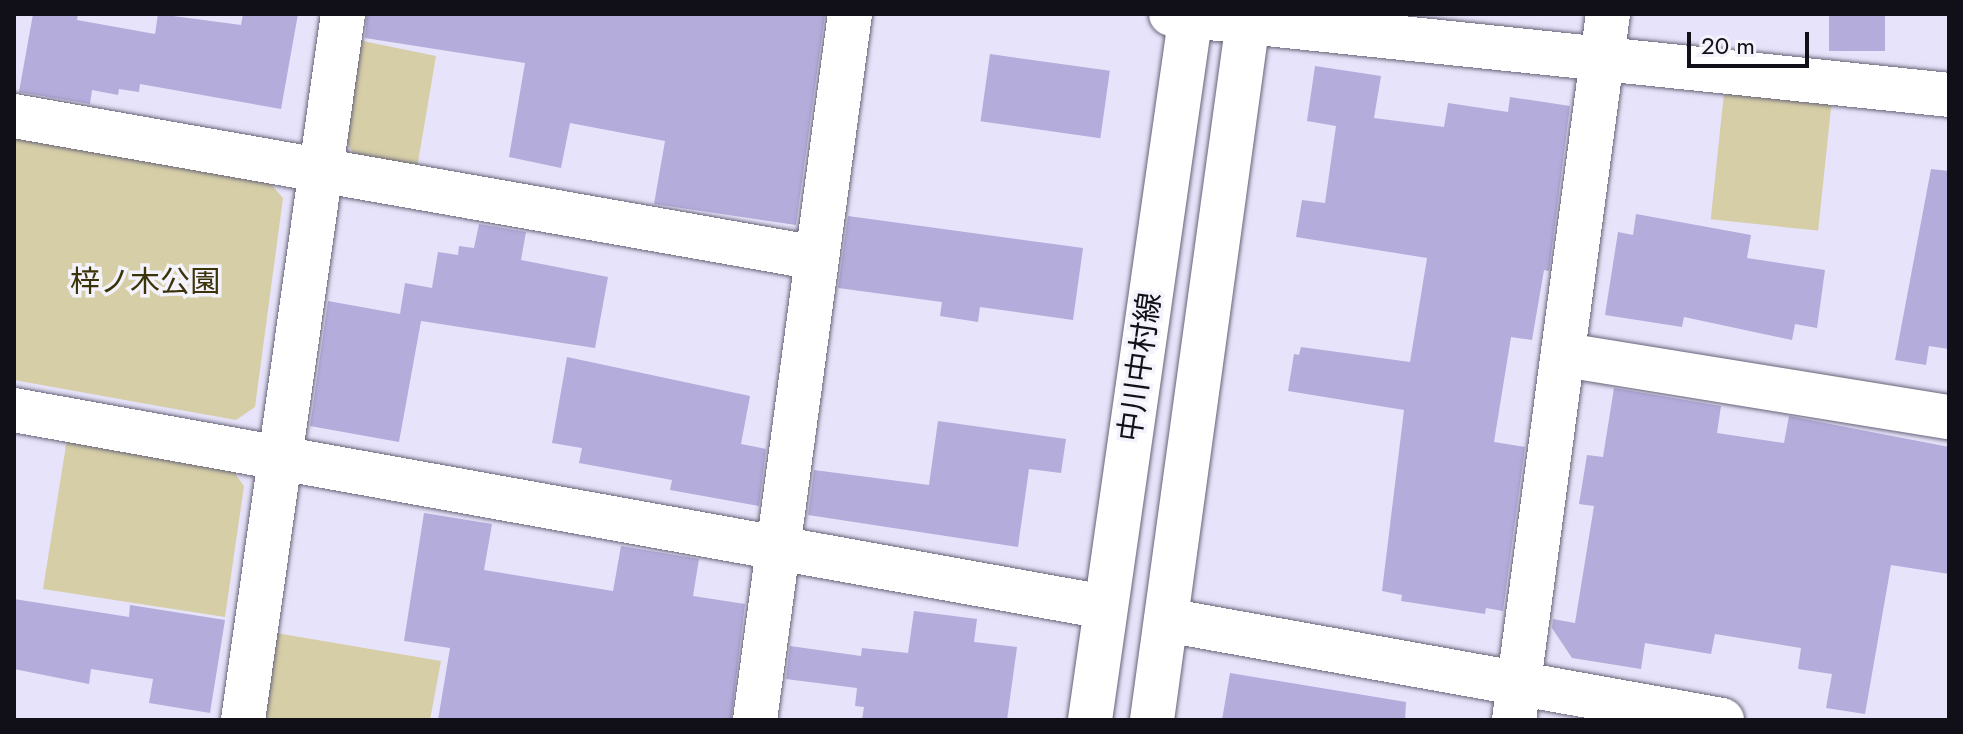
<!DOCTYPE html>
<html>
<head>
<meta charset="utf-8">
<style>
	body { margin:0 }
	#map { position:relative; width:1963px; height:734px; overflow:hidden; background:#e7e3fa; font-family:Jost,"Noto Sans JP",sans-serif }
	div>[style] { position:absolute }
	.green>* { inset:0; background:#d6cea7; transform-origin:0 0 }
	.building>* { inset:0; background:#b4acdb; transform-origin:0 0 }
	.roads { filter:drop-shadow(0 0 2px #676478) drop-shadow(0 0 2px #676478) }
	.street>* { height:44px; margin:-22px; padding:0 22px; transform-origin:22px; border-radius:22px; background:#fff }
	.secondary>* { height:44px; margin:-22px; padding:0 22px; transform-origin:22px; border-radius:22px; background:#fff }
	span { translate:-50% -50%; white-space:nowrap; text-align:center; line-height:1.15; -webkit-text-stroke:7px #f4f2fb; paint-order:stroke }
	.park-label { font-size:30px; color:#3b340a }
	.street-label { font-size:30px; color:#110f17 }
	.frame { position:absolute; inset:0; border:16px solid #110f17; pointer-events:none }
	.scale { position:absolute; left:1687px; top:32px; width:122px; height:36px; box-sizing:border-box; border:4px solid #110f17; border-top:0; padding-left:10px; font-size:24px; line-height:28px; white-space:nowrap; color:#110f17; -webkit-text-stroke:6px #f4f2fb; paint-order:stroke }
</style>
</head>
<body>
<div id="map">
	<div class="green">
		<i style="clip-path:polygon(358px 40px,436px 56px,417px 168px,355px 155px,344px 139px)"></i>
		<i style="left:1724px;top:93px;width:108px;height:127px;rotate:6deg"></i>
		<i style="clip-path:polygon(14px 137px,270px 183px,283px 198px,255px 407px,236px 420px,14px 380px)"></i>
		<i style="clip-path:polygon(67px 439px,231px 468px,244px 486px,225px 617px,43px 589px)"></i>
		<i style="clip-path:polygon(276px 633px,441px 661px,430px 720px,264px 720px)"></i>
	</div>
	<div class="building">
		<i style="clip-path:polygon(33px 14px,78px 14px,77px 20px,155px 34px,158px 14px,241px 25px,243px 14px,298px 14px,281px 109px,140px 84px,139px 92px,119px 89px,118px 95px,92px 90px,90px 104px,19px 92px)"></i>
		<i style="clip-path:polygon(367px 14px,825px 14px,796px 225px,654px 204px,665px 141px,570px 123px,561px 168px,509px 157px,525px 63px,365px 38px)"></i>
		<i style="left:1829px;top:14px;width:56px;height:37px"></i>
		<i style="left:990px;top:54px;width:121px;height:68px;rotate:8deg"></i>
		<i style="clip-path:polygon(1315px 66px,1381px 76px,1374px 118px,1444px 127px,1448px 103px,1508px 112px,1510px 97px,1570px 106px,1549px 271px,1544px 270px,1532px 340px,1511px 337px,1494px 442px,1525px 447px,1503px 611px,1486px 608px,1485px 614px,1401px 601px,1402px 595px,1382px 591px,1404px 410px,1288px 391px,1294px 354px,1299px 355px,1301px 347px,1410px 362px,1427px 258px,1296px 237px,1302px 200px,1325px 203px,1336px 126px,1307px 121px)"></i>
		<i style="clip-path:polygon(1931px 169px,1949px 171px,1949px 349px,1929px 346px,1926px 365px,1895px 360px)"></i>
		<i style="clip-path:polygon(1636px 214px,1751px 235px,1747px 258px,1825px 270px,1817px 328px,1795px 324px,1792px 340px,1684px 317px,1682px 327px,1605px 315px,1618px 232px,1633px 235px)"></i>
		<i style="clip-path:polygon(848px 216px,1083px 248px,1073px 320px,980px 307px,978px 322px,940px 316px,942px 302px,838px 288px)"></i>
		<i style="clip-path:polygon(479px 224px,526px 232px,521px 260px,608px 277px,595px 348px,421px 321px,399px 442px,310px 426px,328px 301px,400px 314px,405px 283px,432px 288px,438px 252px,458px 255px,459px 246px,474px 248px)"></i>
		<i style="clip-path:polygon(567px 357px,750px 396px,741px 444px,766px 449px,759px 506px,670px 490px,672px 480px,579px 463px,582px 448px,552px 443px)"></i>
		<i style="clip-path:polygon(1614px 388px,1721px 406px,1717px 433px,1784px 443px,1789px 416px,1949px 447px,1949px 574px,1891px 565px,1865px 714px,1826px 708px,1832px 674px,1798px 669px,1801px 648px,1715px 634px,1711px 654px,1645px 643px,1641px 669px,1572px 658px,1552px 628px,1553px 619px,1575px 623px,1594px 506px,1579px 504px,1587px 455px,1603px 457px)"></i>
		<i style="clip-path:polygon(938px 421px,1066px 439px,1061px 473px,1029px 469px,1018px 547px,808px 515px,814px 470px,929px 485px)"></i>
		<i style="clip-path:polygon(424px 513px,492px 524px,484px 570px,613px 591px,621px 546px,699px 559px,693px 596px,745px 604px,731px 720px,438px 720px,450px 648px,404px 641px)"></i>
		<i style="clip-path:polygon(14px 599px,129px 617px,130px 605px,225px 620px,210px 713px,149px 703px,153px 679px,91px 669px,89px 684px,14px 669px)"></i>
		<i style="clip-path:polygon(914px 611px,977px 619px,974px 642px,1017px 647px,1007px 720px,862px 720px,864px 707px,855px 706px,857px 688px,786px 679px,790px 646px,861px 656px,862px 648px,908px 653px)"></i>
		<i style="clip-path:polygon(1230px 673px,1406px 702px,1405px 720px,1222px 720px)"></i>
	</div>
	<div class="roads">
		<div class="street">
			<i style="left:1171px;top:14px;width:782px;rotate:5.94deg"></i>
			<i style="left:14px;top:116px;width:815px;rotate:10.03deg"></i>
			<i style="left:1565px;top:355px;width:389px;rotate:9.2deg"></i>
			<i style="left:14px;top:410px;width:1109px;rotate:10.24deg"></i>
			<i style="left:1166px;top:620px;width:565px;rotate:10.2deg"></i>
			<i style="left:243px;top:720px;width:713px;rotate:-81.94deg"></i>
			<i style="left:755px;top:720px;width:712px;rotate:-82.34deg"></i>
			<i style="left:1514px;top:720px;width:712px;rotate:-82.42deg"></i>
		</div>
		<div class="secondary">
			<i style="left:1090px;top:720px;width:713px;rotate:-81.86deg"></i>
			<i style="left:1152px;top:720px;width:713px;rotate:-82.18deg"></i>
		</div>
	</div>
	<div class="park-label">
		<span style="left:145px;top:282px">梓ノ木公園</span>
	</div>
	<div class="street-label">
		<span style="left:1140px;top:367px;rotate:-82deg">中川中村線</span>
	</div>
	<div class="frame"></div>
	<div class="scale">20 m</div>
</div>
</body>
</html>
